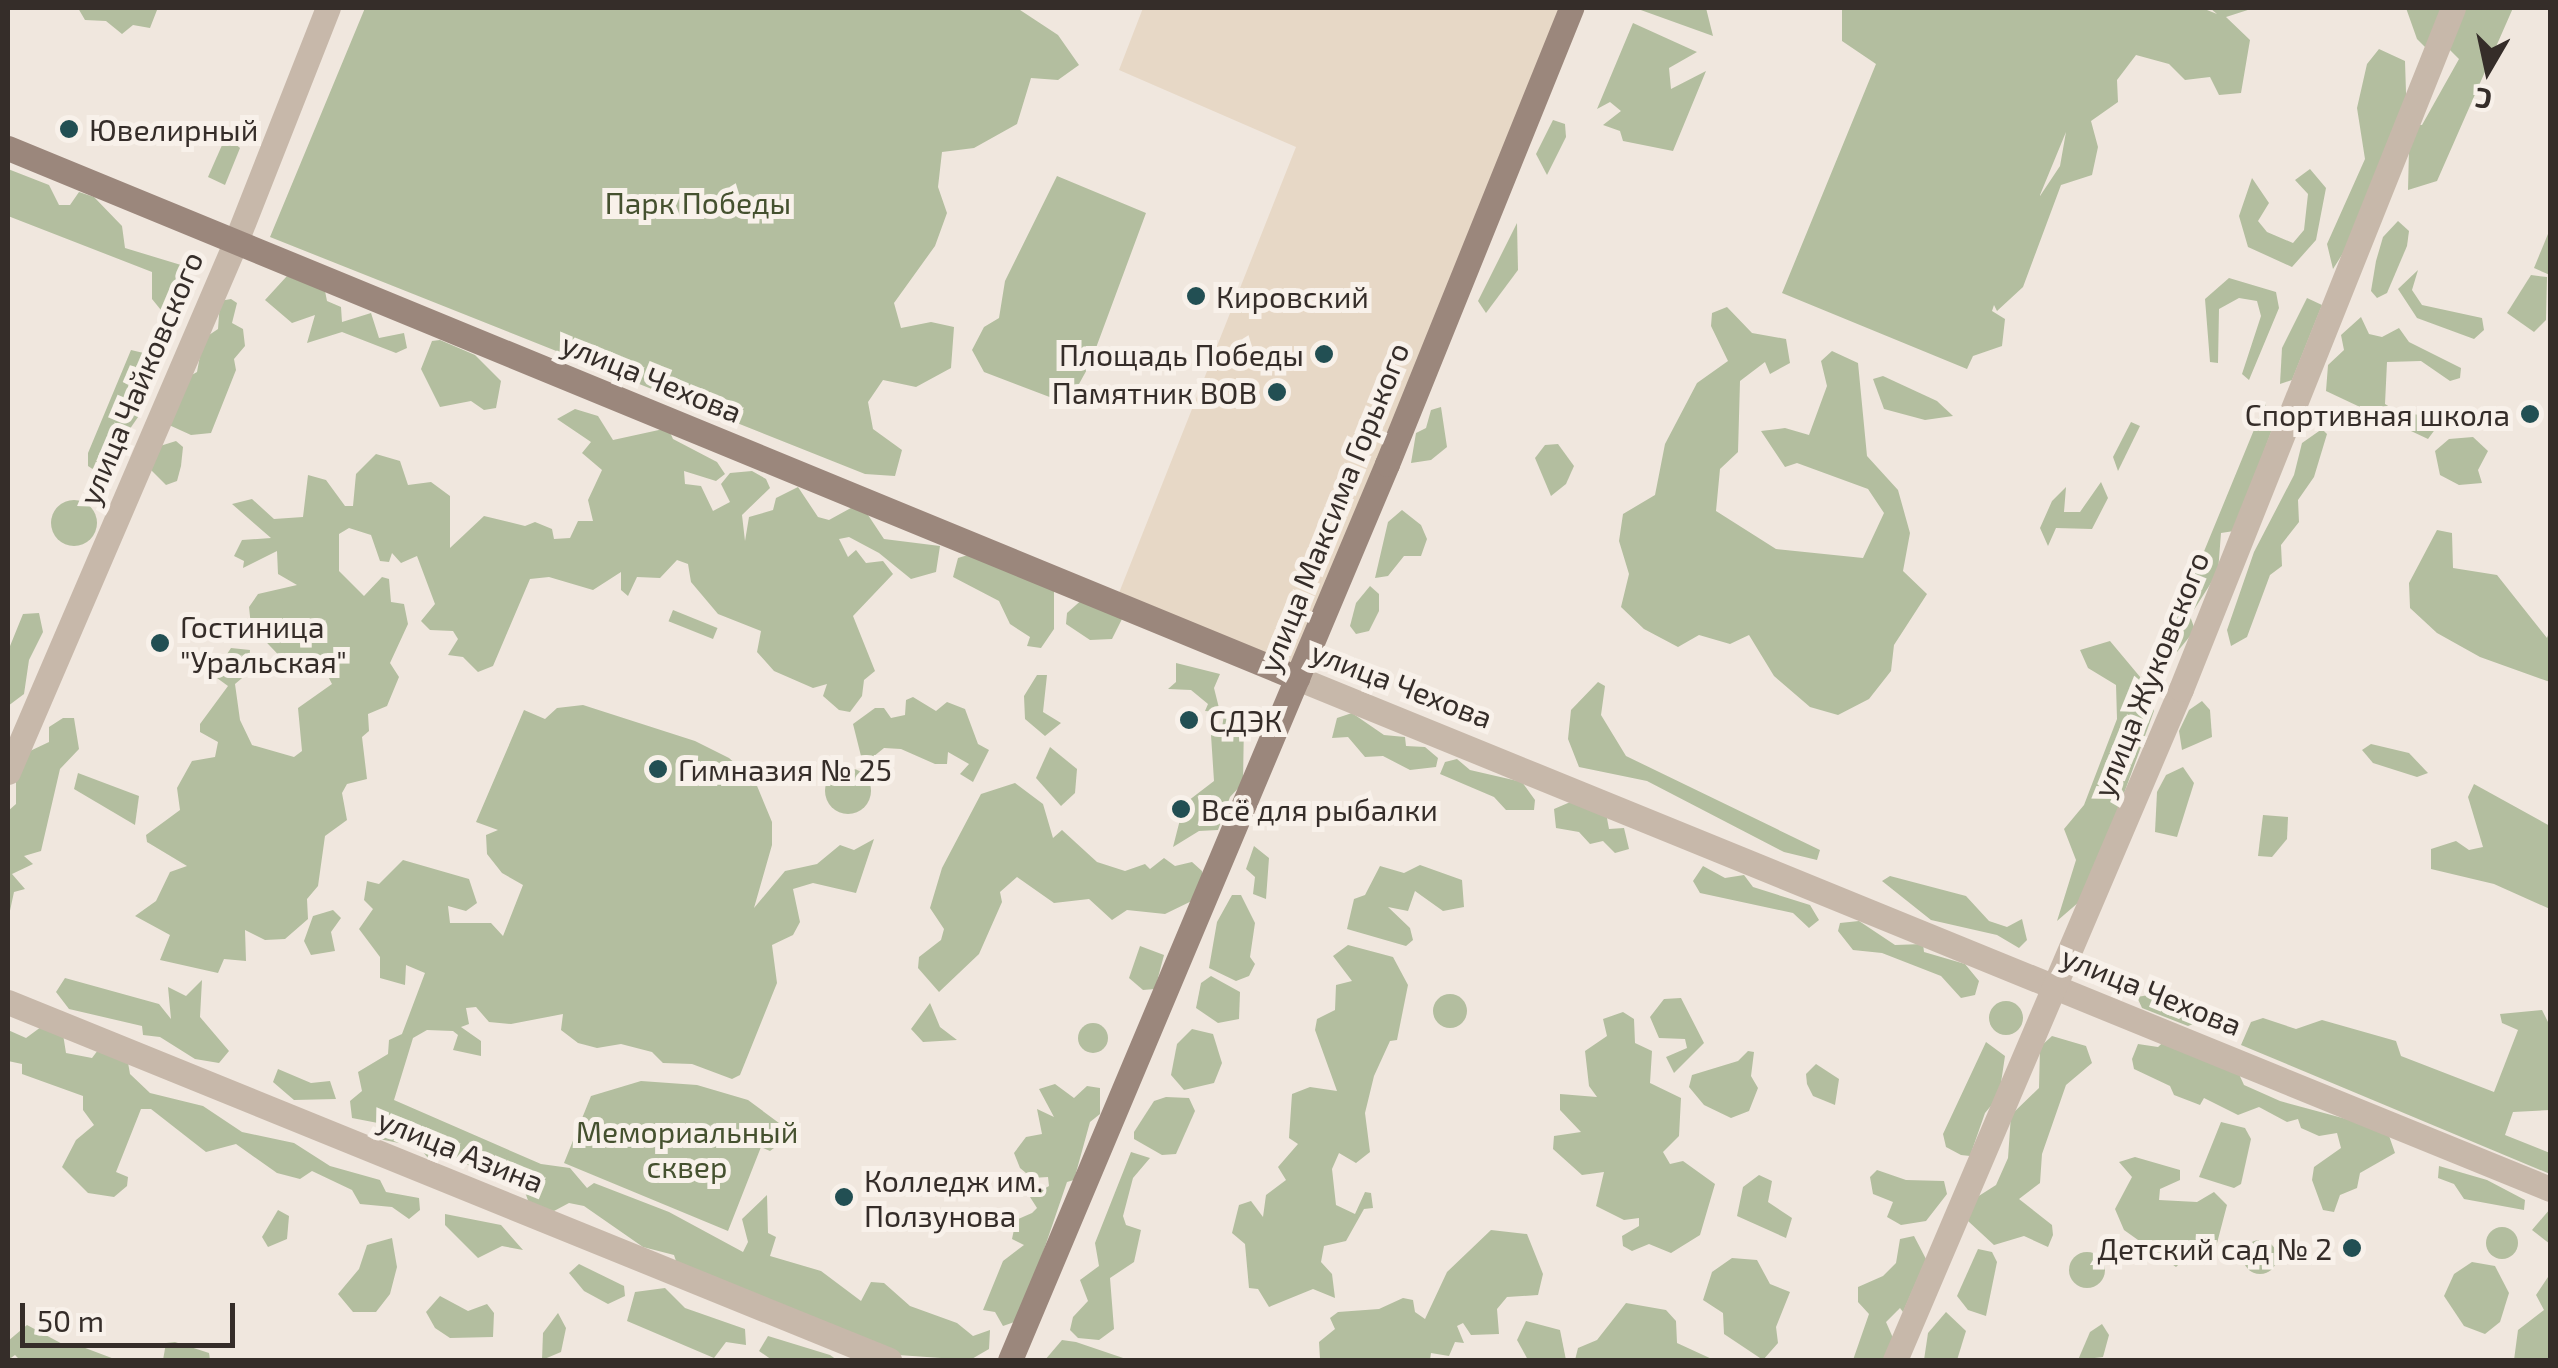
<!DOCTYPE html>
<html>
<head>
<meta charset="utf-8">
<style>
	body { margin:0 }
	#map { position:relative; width:2558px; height:1368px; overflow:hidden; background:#f0e7de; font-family:"Exo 2",sans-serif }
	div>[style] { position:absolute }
	.green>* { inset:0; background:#b3be9f; transform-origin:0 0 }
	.round { border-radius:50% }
	.plaza>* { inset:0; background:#e7d8c6 }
	.street>* { height:25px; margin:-12.5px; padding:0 12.5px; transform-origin:12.5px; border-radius:12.5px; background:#c7b8aa }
	.secondary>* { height:25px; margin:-12.5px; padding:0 12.5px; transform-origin:12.5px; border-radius:12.5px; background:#9b877c }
	.dots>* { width:28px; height:28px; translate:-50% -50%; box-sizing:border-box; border:5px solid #f8f1ea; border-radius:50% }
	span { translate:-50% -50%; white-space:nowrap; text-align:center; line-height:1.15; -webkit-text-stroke:10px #f8f1ea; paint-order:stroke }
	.poi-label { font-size:30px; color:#352d29 }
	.left { translate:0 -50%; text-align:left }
	.right { translate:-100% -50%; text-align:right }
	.park-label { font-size:30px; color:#45512f }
	.street-label { font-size:30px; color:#352d29 }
	.frame { position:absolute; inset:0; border:10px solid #352d29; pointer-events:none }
	.north { position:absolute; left:2438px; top:20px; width:100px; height:100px; -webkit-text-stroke:8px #f8f1ea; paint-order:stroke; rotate:189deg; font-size:28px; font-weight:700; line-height:40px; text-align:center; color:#352d29 }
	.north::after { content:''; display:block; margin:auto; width:35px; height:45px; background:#352d29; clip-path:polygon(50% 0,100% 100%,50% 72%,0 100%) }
	.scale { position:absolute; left:20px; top:1303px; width:215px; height:45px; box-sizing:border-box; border:5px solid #352d29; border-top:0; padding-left:12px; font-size:30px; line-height:35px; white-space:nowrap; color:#352d29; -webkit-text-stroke:8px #f8f1ea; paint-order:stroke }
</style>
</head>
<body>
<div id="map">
	<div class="green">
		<i style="clip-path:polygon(78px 8px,157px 8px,157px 10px,150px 28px,133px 25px,122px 34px,106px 21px,85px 20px)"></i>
		<i style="clip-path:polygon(365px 8px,1017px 8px,1058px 35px,1079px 65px,1058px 80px,1031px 78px,1017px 124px,974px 148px,942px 152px,938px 187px,947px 213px,935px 246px,894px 303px,901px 328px,931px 322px,954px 327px,951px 368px,916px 387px,883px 380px,868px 402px,873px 429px,902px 450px,895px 476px,865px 474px,270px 237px)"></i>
		<i style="clip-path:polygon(1706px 8px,1713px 36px,1638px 9px,1639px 8px)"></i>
		<i style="clip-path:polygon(evenodd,1842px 8px,2202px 8px,2217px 14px,2210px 8px,2254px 8px,2226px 17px,2250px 40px,2241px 93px,2219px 95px,2210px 77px,2185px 80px,2169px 64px,2136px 55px,2117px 80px,2118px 102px,2091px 121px,2098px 147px,2092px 175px,2061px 185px,2023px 287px,1997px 311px,1994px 305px,1992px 311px,2005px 319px,2002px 346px,1973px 356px,1967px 369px,1782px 293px,1876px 64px,1842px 41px,1842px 8px,2066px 132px,2060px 166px,2040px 196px,2040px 195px,2066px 132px)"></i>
		<i style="clip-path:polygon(2406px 8px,2513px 8px,2437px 181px,2408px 190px,2409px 149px,2333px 269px,2327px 244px,2365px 159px,2357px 108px,2367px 64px,2379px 49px,2405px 61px,2407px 124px,2422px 125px,2459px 59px,2449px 49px,2434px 56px,2417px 39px)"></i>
		<i style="clip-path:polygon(1633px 23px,1697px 52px,1669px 68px,1671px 89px,1706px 71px,1673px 151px,1623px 141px,1620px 131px,1603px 125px,1621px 111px,1610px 102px,1597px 109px)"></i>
		<i style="clip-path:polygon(1553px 120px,1565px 124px,1566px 137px,1547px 175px,1536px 154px)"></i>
		<i style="clip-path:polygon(226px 136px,240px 148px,225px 185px,208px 177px)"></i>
		<i style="clip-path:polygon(8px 169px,49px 185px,59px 205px,70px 205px,79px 192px,94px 197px,122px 226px,125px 248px,181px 265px,196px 286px,182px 314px,165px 315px,152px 299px,152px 272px,8px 216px)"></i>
		<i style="clip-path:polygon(2310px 169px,2326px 188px,2316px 240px,2292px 267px,2248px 247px,2239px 216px,2252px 178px,2269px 203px,2258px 221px,2267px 232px,2293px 243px,2304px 230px,2308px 194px,2295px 180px)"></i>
		<i style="clip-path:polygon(1057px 176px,1146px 213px,1090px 364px,1068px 404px,984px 372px,972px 350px,984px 327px,999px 318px,1005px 281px)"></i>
		<i style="clip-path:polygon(2398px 221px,2409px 231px,2407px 246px,2387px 293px,2377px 298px,2371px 291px,2376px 261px,2383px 237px)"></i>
		<i style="clip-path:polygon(1517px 223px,1518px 270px,1486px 313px,1478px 301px)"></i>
		<i style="clip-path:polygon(2550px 229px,2550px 275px,2534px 268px)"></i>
		<i style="clip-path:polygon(2418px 270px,2412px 290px,2422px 305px,2482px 318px,2484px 330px,2474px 339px,2417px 318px,2398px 289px)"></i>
		<i style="clip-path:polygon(2531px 275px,2547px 277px,2546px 320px,2534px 332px,2507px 313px)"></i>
		<i style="clip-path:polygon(287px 276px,325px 291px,327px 301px,341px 307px,342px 322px,371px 313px,379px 338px,404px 333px,407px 348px,396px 353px,342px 332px,307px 343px,315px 315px,292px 323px,265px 300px)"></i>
		<i style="clip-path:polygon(2229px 278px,2276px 292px,2279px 308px,2249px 380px,2242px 374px,2261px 316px,2257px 301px,2239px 298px,2219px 309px,2218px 363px,2210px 362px,2205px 299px)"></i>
		<i style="clip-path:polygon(2307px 298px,2322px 305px,2292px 380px,2280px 384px,2282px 348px)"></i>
		<i style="clip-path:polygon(231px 299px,237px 303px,232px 323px,243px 329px,245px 346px,234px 359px,236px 370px,211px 433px,191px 435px,169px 425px,183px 380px,197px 372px,203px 339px,218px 329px,220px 301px)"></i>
		<i style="clip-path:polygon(1727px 307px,1752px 333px,1786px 339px,1790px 363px,1770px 374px,1765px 362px,1740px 381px,1738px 452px,1720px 469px,1716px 511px,1776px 549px,1863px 558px,1884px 513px,1868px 489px,1797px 463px,1785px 467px,1761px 431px,1785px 428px,1809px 435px,1827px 386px,1821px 361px,1832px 351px,1858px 363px,1867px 456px,1898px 490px,1910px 533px,1903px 571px,1927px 594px,1894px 645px,1891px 671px,1869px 699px,1838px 715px,1810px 707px,1774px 676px,1749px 635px,1730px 644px,1699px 635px,1678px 647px,1644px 629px,1621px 607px,1629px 574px,1619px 541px,1623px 514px,1655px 495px,1665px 444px,1697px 383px,1728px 361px,1711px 326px,1712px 313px)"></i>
		<i style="clip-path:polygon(2361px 317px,2369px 334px,2382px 337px,2399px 328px,2409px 342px,2461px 368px,2460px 378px,2450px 381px,2421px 361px,2387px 362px,2385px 404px,2398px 412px,2434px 417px,2439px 424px,2428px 439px,2326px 391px,2328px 365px,2344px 350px,2341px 335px)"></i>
		<i style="clip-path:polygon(440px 340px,475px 355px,501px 381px,496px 408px,484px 410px,471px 401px,440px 407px,421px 369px,432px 341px)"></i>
		<i style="clip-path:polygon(131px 350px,152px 355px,156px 367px,147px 404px,125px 436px,117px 470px,97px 472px,88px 466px,88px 453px)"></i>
		<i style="clip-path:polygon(1883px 376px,1937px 401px,1953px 416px,1925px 420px,1884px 409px,1873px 379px)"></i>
		<i style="clip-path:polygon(2265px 403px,2273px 427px,2234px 531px,2221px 533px,2218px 572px,2190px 616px,2195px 630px,2177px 652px,2161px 656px)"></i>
		<i style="clip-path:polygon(1441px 407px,1447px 447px,1431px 460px,1411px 463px,1416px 433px,1426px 428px,1431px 410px)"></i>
		<i style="clip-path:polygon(575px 409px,598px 416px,613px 440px,668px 428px,673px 439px,717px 462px,725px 474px,716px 481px,684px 471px,685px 484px,701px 486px,713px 511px,730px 502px,721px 484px,730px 473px,752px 471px,766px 479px,770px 488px,742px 515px,745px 541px,749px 517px,773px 510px,776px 498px,798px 487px,818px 517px,829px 520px,860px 503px,884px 539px,940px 546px,936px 572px,911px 579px,879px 553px,849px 537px,839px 539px,848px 557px,856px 550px,866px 563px,883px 561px,893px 574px,853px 616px,875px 671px,864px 680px,862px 696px,850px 712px,839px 710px,823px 696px,827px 684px,813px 688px,774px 671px,757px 652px,761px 631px,718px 614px,691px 582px,688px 564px,677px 560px,660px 578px,637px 577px,628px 596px,621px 590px,621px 572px,593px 590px,549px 577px,530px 579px,493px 666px,478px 672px,463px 657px,448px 655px,458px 639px,453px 631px,430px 630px,421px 621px,435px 604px,417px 556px,401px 563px,392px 553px,389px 562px,380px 561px,371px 535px,349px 528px,339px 534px,339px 571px,364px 596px,382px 577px,389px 579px,391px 602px,404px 604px,408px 624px,390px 663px,399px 677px,387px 706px,368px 714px,369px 731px,362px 737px,367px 779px,347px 784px,342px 793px,347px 820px,325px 836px,318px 886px,307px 899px,308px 919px,285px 939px,265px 940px,245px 930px,246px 961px,224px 959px,218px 973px,160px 960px,170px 935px,135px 916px,156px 901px,170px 872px,187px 866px,147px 842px,146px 835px,180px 810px,177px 788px,192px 761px,215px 757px,218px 742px,200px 732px,200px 724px,228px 686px,217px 678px,219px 666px,231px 648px,250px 650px,248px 673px,235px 684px,240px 720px,252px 745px,294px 757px,302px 751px,298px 708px,332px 684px,318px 657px,291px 668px,251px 626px,249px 607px,258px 594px,297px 585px,278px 574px,277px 551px,243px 568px,244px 561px,234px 556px,242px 540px,271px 538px,232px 504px,252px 499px,274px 519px,303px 517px,308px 475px,326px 480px,345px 506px,353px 506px,356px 474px,376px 454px,400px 461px,408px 485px,431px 482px,450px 496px,450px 548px,484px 516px,525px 526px,535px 522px,552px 529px,554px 539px,570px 538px,578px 521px,593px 521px,588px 500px,602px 470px,582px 453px,591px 442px,557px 419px)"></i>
		<i style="clip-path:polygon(2131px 422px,2140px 426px,2118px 471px,2113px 457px)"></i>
		<i style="clip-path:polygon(2322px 429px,2327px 434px,2314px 477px,2298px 500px,2299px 522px,2281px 545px,2282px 566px,2270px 575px,2247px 637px,2231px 646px,2227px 630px,2254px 552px,2294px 475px,2302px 443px)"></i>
		<i style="clip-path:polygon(2473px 437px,2488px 451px,2478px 470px,2482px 483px,2459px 485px,2440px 475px,2435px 451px,2449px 439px)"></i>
		<i style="clip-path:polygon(176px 441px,183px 447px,181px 466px,177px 481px,166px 485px,151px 470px,160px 446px)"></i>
		<i style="clip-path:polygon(1558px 444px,1574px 466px,1566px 484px,1551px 496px,1535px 458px,1545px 445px)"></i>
		<i style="clip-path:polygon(2101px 482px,2108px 498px,2092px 529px,2056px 528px,2048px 546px,2040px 528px,2052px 501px,2066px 487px,2064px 512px,2080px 512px)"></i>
		<i class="round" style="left:51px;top:500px;width:46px;height:46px"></i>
		<i style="clip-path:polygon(1402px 510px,1421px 525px,1427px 539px,1421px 556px,1404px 556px,1388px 576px,1375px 578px,1388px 522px)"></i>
		<i style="clip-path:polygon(2437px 530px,2452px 533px,2453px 568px,2497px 575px,2547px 638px,2550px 629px,2550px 682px,2480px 657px,2437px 633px,2410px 608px,2409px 583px)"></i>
		<i style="clip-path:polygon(971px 554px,1054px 590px,1054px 629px,1041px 648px,1027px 646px,1030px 637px,1010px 624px,999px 601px,953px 577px,958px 558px)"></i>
		<i style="clip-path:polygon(1370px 586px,1379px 594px,1379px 611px,1369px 631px,1356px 634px,1350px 626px,1356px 603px)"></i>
		<i style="clip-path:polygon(1085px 597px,1123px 617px,1112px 639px,1090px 640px,1066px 624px,1067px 613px)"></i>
		<i style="left:673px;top:610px;width:48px;height:12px;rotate:22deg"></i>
		<i style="clip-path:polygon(39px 613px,43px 632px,29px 660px,24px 694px,8px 706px,8px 651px,23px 614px)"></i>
		<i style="clip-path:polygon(2110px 641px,2151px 690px,2154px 711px,2087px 895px,2057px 921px,2076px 860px,2064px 829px,2084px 805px,2117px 719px,2116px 685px,2088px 668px,2080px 650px)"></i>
		<i style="clip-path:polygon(1176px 663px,1220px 674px,1214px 688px,1220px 712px,1205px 711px,1208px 704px,1191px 690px,1168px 689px,1176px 682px)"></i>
		<i style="clip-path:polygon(1037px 675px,1047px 675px,1043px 712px,1061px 723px,1045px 736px,1025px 719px,1024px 696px)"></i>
		<i style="clip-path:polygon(1598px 682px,1605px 686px,1601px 715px,1626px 756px,1820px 850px,1817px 860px,1784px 852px,1647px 781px,1579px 767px,1568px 739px,1571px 710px)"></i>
		<i style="clip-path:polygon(913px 697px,936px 711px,947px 702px,965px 709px,978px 744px,989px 750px,973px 782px,960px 774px,969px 764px,948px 752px,947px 764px,935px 764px,901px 749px,884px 748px,868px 761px,861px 756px,853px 724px,875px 708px,884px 708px,891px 718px,905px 715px,906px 700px)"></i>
		<i style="clip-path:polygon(2202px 701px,2210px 710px,2212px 737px,2182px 750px,2179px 731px,2189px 710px)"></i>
		<i style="clip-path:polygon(583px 705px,695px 741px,729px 758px,755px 781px,772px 822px,772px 845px,754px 908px,785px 871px,817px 864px,840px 845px,854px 850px,874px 839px,856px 893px,813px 883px,793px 889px,800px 922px,793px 935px,772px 945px,777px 983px,740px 1075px,732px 1079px,692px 1064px,663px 1063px,652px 1052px,621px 1044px,597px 1048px,578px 1043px,561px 1030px,563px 1014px,511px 1024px,489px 1022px,476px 1007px,466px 1008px,469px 1024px,461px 1027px,481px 1041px,481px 1056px,453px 1050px,458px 1035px,453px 1031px,427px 1030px,413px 1038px,394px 1100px,541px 1164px,570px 1168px,587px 1188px,594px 1183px,669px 1212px,743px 1252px,748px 1242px,742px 1219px,767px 1195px,768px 1233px,776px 1237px,770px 1256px,821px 1271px,861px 1301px,871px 1282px,884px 1283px,910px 1306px,957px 1323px,973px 1336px,990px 1330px,989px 1349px,970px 1360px,898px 1355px,677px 1264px,674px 1255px,643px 1247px,584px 1206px,569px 1203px,554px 1211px,530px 1206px,520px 1178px,506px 1168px,488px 1173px,458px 1161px,452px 1165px,444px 1153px,428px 1158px,419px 1147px,379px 1139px,383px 1124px,352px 1118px,350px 1101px,362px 1091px,358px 1072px,388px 1054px,389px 1040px,402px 1034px,425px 973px,406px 965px,405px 985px,380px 978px,380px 957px,359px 929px,373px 909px,364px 900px,367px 881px,379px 884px,403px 860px,469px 879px,477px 903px,466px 911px,448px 906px,450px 923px,491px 923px,503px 936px,523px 885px,502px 873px,487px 854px,486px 835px,498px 830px,476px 822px,524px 710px,545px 719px,557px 708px)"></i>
		<i style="clip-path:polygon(1236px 711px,1244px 722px,1243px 783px,1230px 797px,1218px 830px,1199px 831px,1173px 847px,1184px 804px,1214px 781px,1211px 735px,1222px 728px,1224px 714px)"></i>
		<i style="clip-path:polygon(1352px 713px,1384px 735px,1405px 737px,1406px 746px,1425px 747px,1438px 758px,1436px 767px,1410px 770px,1383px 756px,1365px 757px,1348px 737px,1332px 738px,1337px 718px)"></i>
		<i style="clip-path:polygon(63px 718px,74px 718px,79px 749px,60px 769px,41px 851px,24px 856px,33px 864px,12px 874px,25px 889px,14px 892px,8px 920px,8px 811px,16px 804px,16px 781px,30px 751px,49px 742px,49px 727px)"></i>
		<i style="clip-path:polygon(2371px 744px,2409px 753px,2428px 773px,2417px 777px,2373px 763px,2362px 750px)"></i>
		<i style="clip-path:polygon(1050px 747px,1077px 769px,1075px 793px,1061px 806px,1036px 778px)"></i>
		<i style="clip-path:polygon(1457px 759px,1470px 770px,1522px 782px,1535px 800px,1534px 810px,1506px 810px,1494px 797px,1440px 774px,1445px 762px)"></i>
		<i style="clip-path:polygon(2183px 767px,2194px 783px,2177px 837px,2155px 832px,2157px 792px,2166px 775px)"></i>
		<i class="round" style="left:825px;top:768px;width:46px;height:46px"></i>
		<i style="clip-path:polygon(78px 773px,139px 796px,135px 825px,74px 789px)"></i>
		<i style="clip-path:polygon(1015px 783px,1043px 804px,1053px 838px,1062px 830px,1097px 862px,1125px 871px,1145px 864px,1150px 869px,1164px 858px,1175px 866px,1192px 862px,1202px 871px,1202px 896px,1165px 914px,1127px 910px,1112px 920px,1089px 899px,1054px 903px,1017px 877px,1000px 892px,1002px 902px,979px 954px,939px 992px,918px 968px,919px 957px,941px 940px,944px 929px,930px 908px,942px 868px,981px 794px)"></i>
		<i style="clip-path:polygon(2474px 784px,2550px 826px,2550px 909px,2494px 884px,2431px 869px,2431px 849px,2456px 841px,2469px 850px,2483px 847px,2468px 797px)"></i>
		<i style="clip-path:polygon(1575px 800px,1606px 813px,1609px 829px,1624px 828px,1629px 849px,1615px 853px,1603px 841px,1590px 844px,1579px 832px,1556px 828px,1554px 809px)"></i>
		<i style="clip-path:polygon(2263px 815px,2288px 817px,2287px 839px,2272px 857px,2258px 856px)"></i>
		<i style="clip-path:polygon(1254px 846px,1269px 858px,1266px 899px,1253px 894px,1255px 877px,1246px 869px)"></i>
		<i style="clip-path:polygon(1420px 865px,1462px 880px,1464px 907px,1443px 911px,1415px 891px,1408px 911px,1388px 907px,1410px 928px,1413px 940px,1406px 946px,1347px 929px,1354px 899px,1365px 895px,1380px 866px,1404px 873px)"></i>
		<i style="clip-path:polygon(1703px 866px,1725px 878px,1744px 875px,1753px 887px,1810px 905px,1819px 920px,1809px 928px,1793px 913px,1700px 893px,1693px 881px)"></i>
		<i style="clip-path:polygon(1890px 876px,1966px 896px,1989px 921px,2007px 927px,2022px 919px,2027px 940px,2019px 948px,1997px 935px,1931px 920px,1882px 881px)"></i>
		<i style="clip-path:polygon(1232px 895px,1241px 895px,1255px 923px,1250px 957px,1255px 964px,1249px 976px,1236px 981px,1209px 968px,1217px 922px)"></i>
		<i style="clip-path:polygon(333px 910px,341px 918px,331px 932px,335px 951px,311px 955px,304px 941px,313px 916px)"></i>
		<i style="clip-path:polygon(1859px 921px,1895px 945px,1923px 944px,1924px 952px,1965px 964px,1979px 981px,1975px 995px,1961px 998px,1941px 976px,1882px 953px,1853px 950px,1838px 931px,1840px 923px)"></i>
		<i style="clip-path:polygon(1348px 945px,1393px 957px,1408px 985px,1397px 1040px,1390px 1041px,1374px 1076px,1365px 1113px,1370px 1152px,1356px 1163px,1339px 1153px,1332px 1169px,1336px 1205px,1355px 1214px,1365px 1192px,1371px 1193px,1373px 1208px,1364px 1209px,1346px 1241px,1324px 1246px,1321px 1262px,1332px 1274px,1335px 1298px,1313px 1289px,1269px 1307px,1258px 1289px,1249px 1288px,1245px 1244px,1232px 1233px,1239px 1205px,1251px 1201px,1263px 1217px,1266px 1195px,1286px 1180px,1278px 1167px,1298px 1144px,1289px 1138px,1292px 1094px,1310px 1087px,1337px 1091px,1315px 1030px,1317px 1019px,1335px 1010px,1336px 985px,1352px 981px,1333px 956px)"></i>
		<i style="clip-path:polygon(1140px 946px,1164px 955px,1155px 989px,1143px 990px,1129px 978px)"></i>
		<i style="clip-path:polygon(1211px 976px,1240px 992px,1239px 1019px,1218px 1023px,1196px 1008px,1201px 983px)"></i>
		<i style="clip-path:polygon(65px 978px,159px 1004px,171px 1019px,168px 987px,186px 996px,202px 980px,200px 1017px,229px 1051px,219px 1063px,195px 1059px,160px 1037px,143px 1035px,142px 1026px,69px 1009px,56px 992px)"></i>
		<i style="clip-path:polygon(2151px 986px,2166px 987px,2201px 1021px,2188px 1026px,2142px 1008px,2137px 997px,2149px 995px)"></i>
		<i class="round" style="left:1433px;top:994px;width:34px;height:34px"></i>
		<i style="clip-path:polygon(1681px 998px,1704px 1043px,1674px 1073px,1666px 1057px,1687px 1048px,1685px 1039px,1659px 1038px,1650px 1017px,1664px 999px)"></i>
		<i class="round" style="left:1989px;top:1001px;width:34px;height:34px"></i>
		<i style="clip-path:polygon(930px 1003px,940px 1027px,957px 1040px,923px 1042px,911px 1029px)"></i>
		<i style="clip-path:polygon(2542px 1010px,2550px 1026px,2550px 1110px,2513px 1112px,2505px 1135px,2550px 1153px,2550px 1174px,2241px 1045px,2251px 1022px,2263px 1018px,2296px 1029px,2322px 1020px,2396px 1041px,2401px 1056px,2494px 1092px,2518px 1030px,2502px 1023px,2500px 1014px)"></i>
		<i style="clip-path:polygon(1623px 1012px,1634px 1019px,1635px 1043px,1652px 1051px,1650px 1083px,1681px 1098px,1679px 1136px,1663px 1152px,1670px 1164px,1683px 1161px,1715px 1184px,1700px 1235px,1671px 1253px,1649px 1244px,1632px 1251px,1623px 1246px,1622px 1236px,1639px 1226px,1639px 1218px,1624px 1220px,1596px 1206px,1604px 1172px,1582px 1175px,1553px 1149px,1554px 1136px,1581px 1132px,1560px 1110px,1560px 1094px,1597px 1097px,1589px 1086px,1585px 1051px,1607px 1036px,1603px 1019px)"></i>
		<i class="round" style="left:1078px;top:1023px;width:30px;height:30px"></i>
		<i style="clip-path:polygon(41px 1027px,63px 1034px,66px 1053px,92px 1058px,101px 1046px,126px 1051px,130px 1074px,150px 1093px,203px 1106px,242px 1132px,294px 1143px,330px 1166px,380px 1180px,386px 1192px,419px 1198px,420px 1210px,409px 1219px,392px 1207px,360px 1204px,352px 1190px,312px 1171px,300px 1179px,277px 1173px,236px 1144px,206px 1152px,151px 1109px,141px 1109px,116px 1172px,128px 1177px,127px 1186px,114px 1197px,88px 1193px,62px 1167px,76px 1140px,94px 1125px,83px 1110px,83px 1096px,22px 1074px,22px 1064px,8px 1061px,8px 1030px,26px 1038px)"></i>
		<i style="clip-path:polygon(1192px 1029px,1213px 1034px,1222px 1063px,1214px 1083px,1184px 1090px,1171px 1075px,1177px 1044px)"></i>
		<i style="clip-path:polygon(2172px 1034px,2238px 1072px,2244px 1085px,2280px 1101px,2387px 1130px,2395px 1153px,2360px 1173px,2357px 1188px,2340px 1195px,2334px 1212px,2323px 1210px,2312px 1180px,2314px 1167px,2341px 1148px,2337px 1133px,2319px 1136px,2301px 1128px,2298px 1119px,2287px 1122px,2259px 1107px,2238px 1115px,2204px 1098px,2200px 1105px,2174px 1095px,2170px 1086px,2134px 1069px,2132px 1059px,2138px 1044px,2158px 1047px)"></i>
		<i style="clip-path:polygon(2052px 1036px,2086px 1046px,2092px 1063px,2066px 1085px,2042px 1154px,2040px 1183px,2019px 1199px,2052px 1225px,2053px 1235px,2048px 1247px,2024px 1236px,1994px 1245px,1968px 1221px,1974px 1199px,1996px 1185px,2008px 1158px,2011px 1115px,2039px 1088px,2040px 1047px)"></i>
		<i style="clip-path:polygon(1986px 1042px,2005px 1056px,1999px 1096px,1985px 1113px,1970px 1156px,1961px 1155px,1946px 1147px,1943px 1134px)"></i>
		<i style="clip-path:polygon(1748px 1051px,1754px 1052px,1751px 1076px,1758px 1088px,1749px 1111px,1731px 1118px,1704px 1105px,1689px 1087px,1692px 1075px,1738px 1061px)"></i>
		<i style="clip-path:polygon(1816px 1064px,1839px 1079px,1835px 1105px,1813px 1096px,1807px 1084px,1806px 1074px)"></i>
		<i style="clip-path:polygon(278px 1069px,311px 1083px,330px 1081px,336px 1099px,294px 1100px,273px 1082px)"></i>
		<i style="clip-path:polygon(641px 1081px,697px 1085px,748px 1100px,779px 1123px,778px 1145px,770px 1151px,761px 1147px,728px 1231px,564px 1163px,591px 1096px)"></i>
		<i style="clip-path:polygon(1055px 1084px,1074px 1098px,1087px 1086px,1100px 1088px,1100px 1114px,1090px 1122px,1074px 1180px,1067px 1182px,1020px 1320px,1003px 1326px,995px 1312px,983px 1310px,1003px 1261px,1024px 1245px,1012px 1239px,1016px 1220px,1032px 1213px,1037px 1208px,1030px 1197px,1049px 1186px,1048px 1177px,1032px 1178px,1020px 1168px,1014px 1153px,1026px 1137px,1042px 1134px,1037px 1109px,1054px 1117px,1039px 1089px)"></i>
		<i style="clip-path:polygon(1166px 1097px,1189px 1098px,1195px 1111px,1176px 1154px,1162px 1155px,1134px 1139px,1134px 1132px,1154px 1101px)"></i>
		<i style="clip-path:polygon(2221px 1122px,2245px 1128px,2251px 1139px,2241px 1184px,2234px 1188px,2199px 1177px)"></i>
		<i style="clip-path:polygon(1131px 1152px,1150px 1158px,1133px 1178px,1123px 1216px,1126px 1225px,1141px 1230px,1134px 1262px,1110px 1278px,1114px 1329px,1099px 1340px,1078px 1338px,1070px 1330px,1073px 1317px,1088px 1301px,1080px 1280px,1099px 1266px,1095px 1243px)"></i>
		<i style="clip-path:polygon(2135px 1157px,2180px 1170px,2180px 1180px,2160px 1189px,2159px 1200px,2197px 1202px,2214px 1192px,2227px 1205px,2216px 1247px,2199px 1245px,2176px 1267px,2124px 1230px,2115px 1209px,2132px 1177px,2119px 1162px)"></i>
		<i style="clip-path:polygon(2439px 1166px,2487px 1180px,2525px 1200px,2524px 1210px,2464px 1199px,2454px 1184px,2438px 1178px)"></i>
		<i style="clip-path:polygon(1877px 1170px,1906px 1180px,1944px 1181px,1947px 1194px,1926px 1221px,1901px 1225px,1887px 1217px,1893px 1202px,1873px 1194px,1870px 1177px)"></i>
		<i style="clip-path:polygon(1759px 1175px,1772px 1181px,1768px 1202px,1792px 1218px,1786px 1238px,1737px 1216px,1743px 1187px)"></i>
		<i style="clip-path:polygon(2550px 1209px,2550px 1244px,2532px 1230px)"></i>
		<i style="clip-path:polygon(278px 1210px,289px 1216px,287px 1239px,268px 1247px,262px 1237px)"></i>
		<i style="clip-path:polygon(445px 1214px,501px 1225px,523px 1250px,502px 1246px,478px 1258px,445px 1225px)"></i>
		<i class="round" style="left:2486px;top:1227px;width:32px;height:32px"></i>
		<i style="clip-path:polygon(1491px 1230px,1527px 1234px,1543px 1274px,1538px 1295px,1507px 1297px,1497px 1309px,1499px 1334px,1471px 1335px,1463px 1323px,1457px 1326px,1464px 1343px,1455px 1342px,1449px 1356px,1431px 1353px,1430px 1360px,1320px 1359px,1319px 1342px,1335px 1329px,1330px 1318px,1338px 1312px,1379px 1309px,1403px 1298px,1413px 1300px,1415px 1312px,1425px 1319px,1447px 1272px)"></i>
		<i style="clip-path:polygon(1914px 1236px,1926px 1259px,1903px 1312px,1900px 1308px,1886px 1322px,1893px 1338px,1884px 1360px,1853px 1360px,1869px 1314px,1858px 1302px,1858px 1287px,1883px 1276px,1896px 1263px,1900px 1239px)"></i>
		<i style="clip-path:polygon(392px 1238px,397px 1267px,390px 1294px,376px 1312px,353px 1312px,338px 1294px,359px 1269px,367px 1245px)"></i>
		<i class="round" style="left:2243px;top:1240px;width:34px;height:34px"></i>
		<i style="clip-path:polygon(1978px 1249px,1992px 1252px,1997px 1262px,1986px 1316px,1968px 1310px,1957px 1296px)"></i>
		<i class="round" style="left:2069px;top:1252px;width:36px;height:36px"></i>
		<i style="clip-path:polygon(1732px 1258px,1757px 1260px,1770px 1284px,1790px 1292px,1776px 1327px,1778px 1343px,1763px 1360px,1724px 1334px,1723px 1313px,1703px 1300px,1712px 1272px)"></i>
		<i style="clip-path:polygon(2472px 1262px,2495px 1266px,2509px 1293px,2500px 1322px,2485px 1334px,2464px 1326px,2444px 1296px,2454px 1274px)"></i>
		<i style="clip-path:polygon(579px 1264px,624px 1286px,625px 1296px,608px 1304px,584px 1291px,569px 1273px)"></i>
		<i style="clip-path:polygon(2550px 1274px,2550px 1360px,2514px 1360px,2518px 1330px,2544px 1310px,2536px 1295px)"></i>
		<i style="clip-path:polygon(665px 1288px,685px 1308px,745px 1329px,746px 1345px,726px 1342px,714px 1358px,627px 1321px,635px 1292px)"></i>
		<i style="clip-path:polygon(440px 1296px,468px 1311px,487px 1304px,494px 1313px,493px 1337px,450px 1338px,435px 1328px,426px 1312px)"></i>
		<i style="clip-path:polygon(1626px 1303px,1666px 1310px,1676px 1321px,1677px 1343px,1714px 1360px,1575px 1360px,1578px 1348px,1597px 1340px)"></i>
		<i style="clip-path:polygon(1946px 1312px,1966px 1331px,1957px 1360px,1924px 1360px,1928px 1333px)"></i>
		<i style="clip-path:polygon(558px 1313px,566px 1328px,561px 1352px,542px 1360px,543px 1333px)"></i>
		<i style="clip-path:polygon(1526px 1321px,1560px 1330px,1566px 1360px,1528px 1360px,1517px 1340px)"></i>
		<i style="clip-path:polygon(2102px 1324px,2109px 1335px,2103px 1357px,2078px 1360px,2090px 1332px)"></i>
		<i style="clip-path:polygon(27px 1325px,68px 1347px,72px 1343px,117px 1360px,20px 1360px,15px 1355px,8px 1360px,8px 1341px)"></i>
		<i style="clip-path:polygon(768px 1336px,830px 1355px,837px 1360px,772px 1360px,759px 1351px)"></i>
		<i style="clip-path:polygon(1062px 1340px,1076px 1342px,1129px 1360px,1045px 1360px)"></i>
		<i style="clip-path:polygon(175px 1342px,209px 1353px,210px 1360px,163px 1360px,166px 1343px)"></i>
	</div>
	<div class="plaza">
		<i style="clip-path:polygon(1143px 8px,1571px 8px,1297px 678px,1115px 603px,1296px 147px,1119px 70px)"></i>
	</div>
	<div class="street">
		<i style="left:1297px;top:678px;width:1353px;rotate:22.19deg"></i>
		<i style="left:8px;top:772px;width:578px;rotate:-66.76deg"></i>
		<i style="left:236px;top:241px;width:251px;rotate:-68.5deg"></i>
		<i style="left:8px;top:1002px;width:951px;rotate:22.11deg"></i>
		<i style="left:1895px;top:1360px;width:729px;rotate:-66.91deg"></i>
		<i style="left:2181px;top:689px;width:733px;rotate:-68.23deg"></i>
	</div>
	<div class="secondary">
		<i style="left:8px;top:148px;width:1394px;rotate:22.35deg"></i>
		<i style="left:1010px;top:1360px;width:972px;rotate:-67.18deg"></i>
		<i style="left:1387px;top:464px;width:492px;rotate:-68deg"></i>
	</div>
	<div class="dots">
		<i style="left:69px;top:129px;background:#224f53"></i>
		<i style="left:1196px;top:296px;background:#224f53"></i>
		<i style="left:1324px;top:354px;background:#224f53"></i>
		<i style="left:1277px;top:392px;background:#224f53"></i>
		<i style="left:2530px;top:414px;background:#224f53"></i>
		<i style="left:160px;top:643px;background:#224f53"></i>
		<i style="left:1189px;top:720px;background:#224f53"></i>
		<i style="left:658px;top:769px;background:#224f53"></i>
		<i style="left:1181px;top:809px;background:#224f53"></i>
		<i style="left:844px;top:1197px;background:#224f53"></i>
		<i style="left:2352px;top:1248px;background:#224f53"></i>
	</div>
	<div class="poi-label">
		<span class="left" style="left:89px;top:129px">Ювелирный</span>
		<span class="left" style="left:1216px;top:296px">Кировский</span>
		<span class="right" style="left:1304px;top:354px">Площадь Победы</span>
		<span class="right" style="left:1257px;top:392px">Памятник ВОВ</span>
		<span class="right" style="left:2510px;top:414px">Спортивная школа</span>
		<span class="left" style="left:180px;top:643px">Гостиница<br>"Уральская"</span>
		<span class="left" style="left:1209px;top:720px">СДЭК</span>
		<span class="left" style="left:678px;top:769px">Гимназия № 25</span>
		<span class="left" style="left:1201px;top:809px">Всё для рыбалки</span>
		<span class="left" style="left:864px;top:1197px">Колледж им.<br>Ползунова</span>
		<span class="right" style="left:2332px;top:1248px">Детский сад № 2</span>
	</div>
	<div class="park-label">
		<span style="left:698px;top:202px">Парк Победы</span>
		<span style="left:687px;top:1148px">Мемориальный<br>сквер</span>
	</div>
	<div class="street-label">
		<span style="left:652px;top:377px;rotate:22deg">улица Чехова</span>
		<span style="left:140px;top:378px;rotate:-67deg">улица Чайковского</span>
		<span style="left:1333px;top:507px;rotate:-68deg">улица Максима Горького</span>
		<span style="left:2150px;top:674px;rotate:-68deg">улица Жуковского</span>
		<span style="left:1402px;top:684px;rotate:21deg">улица Чехова</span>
		<span style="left:2152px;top:990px;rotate:22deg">улица Чехова</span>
		<span style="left:461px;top:1150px;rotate:22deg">улица Азина</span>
	</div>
	<div class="frame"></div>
	<div class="north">С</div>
	<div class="scale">50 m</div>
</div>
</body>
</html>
